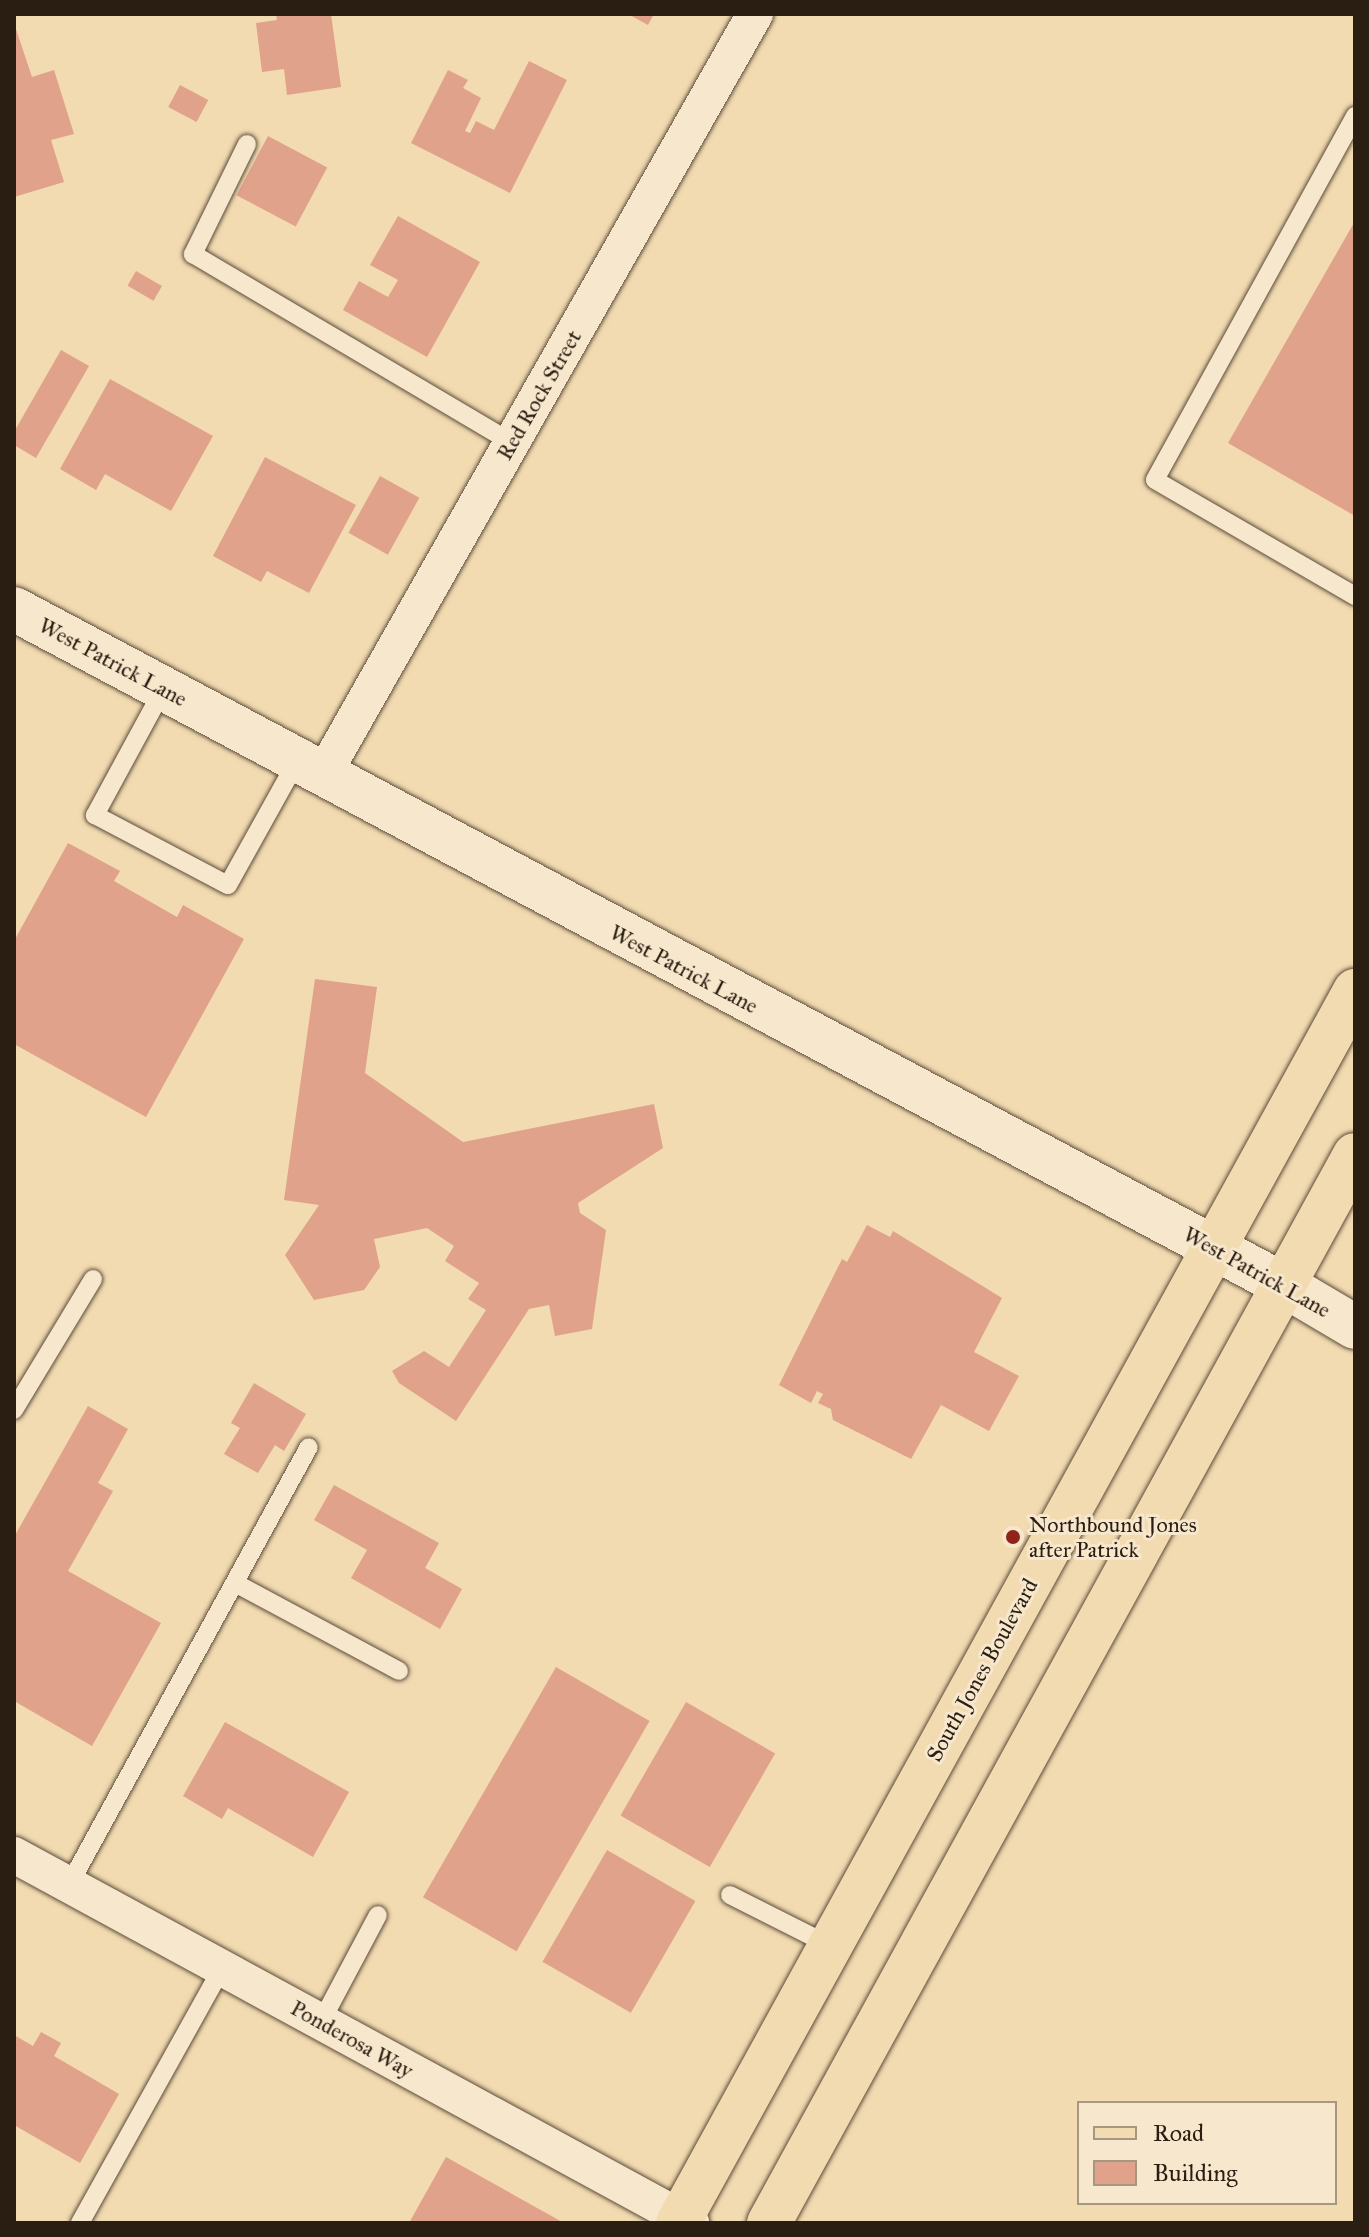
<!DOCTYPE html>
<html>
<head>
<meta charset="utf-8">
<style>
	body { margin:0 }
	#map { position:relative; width:1369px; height:2237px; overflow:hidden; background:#f2dab1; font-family:"IM FELL Great Primer",serif }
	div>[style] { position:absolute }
	.building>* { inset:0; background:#e0a28b; transform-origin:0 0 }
	.roads { filter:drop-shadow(0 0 2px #5c4d3a) drop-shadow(0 0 2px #5c4d3a) }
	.service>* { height:18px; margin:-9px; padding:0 9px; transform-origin:9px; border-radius:9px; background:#f7e7cc }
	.minor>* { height:36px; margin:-18px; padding:0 18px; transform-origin:18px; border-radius:18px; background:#f7e7cc }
	.tertiary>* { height:44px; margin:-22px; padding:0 22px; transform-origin:22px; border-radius:22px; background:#f7e7cc }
	.primary>* { height:44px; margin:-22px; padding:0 22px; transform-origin:22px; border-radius:22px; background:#f2dab1 }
	.dots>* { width:22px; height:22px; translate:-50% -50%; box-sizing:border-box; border:4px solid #f7e7cc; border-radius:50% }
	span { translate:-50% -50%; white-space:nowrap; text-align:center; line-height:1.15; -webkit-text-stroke:6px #f7e7cc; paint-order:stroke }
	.street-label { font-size:22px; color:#2a1e13 }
	.poi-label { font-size:22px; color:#2a1e13 }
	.left { translate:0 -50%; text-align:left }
	.frame { position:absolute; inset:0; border:16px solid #2a1e13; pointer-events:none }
	.legend { position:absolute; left:1077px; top:2101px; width:260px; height:104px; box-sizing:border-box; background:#f7e7cc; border:2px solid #a59782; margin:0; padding:10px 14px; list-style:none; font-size:24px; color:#2a1e13 }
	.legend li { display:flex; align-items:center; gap:16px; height:40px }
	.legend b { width:40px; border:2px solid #a59782 }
</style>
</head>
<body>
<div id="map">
	<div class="building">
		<i style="clip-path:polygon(276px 14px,331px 14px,341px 87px,287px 95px,284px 69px,262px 72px,256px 23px,277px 20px)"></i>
		<i style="clip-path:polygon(628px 14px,654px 14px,648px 25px)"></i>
		<i style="clip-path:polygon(14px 23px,32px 77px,54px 70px,74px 134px,51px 140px,64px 182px,14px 197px)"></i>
		<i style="clip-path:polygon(529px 61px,567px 80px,510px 193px,411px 143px,448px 70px,468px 80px,463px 88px,481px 98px,465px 131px,470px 133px,476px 121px,494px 130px)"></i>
		<i style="left:180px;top:85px;width:32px;height:25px;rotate:28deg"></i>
		<i style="left:268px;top:136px;width:67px;height:67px;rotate:28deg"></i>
		<i style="clip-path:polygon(398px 216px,480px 262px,427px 357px,343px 310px,359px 281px,388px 297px,398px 280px,370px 265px)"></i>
		<i style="clip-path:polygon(1355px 221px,1355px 516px,1228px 443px)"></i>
		<i style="left:136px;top:271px;width:30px;height:17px;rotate:30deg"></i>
		<i style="clip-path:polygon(61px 350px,89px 366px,36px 458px,14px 445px,14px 432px)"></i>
		<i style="clip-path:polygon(110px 379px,213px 436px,171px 511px,105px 474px,96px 490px,60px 469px)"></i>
		<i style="clip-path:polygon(265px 457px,356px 505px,309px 593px,267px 571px,261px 582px,213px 556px)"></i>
		<i style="left:380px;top:476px;width:45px;height:65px;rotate:29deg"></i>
		<i style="clip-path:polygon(68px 843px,120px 871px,114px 881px,177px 917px,183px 905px,244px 939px,146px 1117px,14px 1044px,14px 941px)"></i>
		<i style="clip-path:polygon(315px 979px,377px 987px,365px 1073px,463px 1142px,654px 1104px,663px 1148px,578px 1203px,580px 1213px,606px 1230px,592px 1329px,555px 1336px,549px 1305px,529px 1309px,456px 1421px,399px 1383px,392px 1371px,424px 1351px,449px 1367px,486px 1310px,468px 1299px,479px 1283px,445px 1261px,454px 1246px,427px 1228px,374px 1239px,380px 1267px,364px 1290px,314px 1300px,285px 1255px,319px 1205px,284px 1200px)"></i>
		<i style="clip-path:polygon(867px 1225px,890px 1237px,893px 1231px,1002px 1298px,974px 1352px,1019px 1376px,989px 1431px,941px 1405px,911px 1459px,833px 1420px,831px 1409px,818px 1403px,823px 1394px,817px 1391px,811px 1403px,779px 1385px,842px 1259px,847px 1262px)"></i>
		<i style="clip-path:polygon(254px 1383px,306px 1414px,284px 1451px,275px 1445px,258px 1473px,224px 1454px,240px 1428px,231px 1423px)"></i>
		<i style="clip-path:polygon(88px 1406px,128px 1429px,98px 1483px,113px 1491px,68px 1571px,161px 1623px,92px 1746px,14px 1701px,14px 1537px)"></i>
		<i style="clip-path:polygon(334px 1485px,439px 1543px,425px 1568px,462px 1589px,440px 1629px,351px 1578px,367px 1550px,314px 1520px)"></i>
		<i style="left:556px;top:1667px;width:108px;height:266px;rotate:30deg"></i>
		<i style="left:686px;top:1702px;width:103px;height:131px;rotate:30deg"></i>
		<i style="clip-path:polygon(225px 1722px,349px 1792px,313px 1857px,228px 1808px,222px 1819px,183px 1796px)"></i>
		<i style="left:607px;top:1850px;width:102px;height:129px;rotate:30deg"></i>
		<i style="clip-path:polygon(41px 2032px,61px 2043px,54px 2056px,119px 2094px,80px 2163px,14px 2125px,14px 2035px,33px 2046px)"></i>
		<i style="clip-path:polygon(446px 2157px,564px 2223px,409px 2223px)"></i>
	</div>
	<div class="roads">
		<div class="service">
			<i style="left:1355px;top:116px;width:415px;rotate:118.8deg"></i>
			<i style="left:1155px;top:480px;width:231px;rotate:30.1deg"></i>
			<i style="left:247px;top:144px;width:123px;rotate:116.1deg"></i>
			<i style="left:193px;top:254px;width:371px;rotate:30.6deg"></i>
			<i style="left:164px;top:688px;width:145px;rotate:118.5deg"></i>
			<i style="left:95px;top:815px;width:150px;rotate:27.8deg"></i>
			<i style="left:228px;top:885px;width:142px;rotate:-60.9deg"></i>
			<i style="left:14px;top:1410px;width:153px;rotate:-58.9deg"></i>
			<i style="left:235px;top:1583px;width:186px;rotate:28.2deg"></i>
			<i style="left:69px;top:1885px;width:499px;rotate:-61.3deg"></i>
			<i style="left:730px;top:1895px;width:113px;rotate:26.8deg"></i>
			<i style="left:321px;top:2022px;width:121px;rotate:-62deg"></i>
			<i style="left:80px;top:2223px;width:292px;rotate:-60.9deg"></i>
		</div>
		<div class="minor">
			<i style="left:323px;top:775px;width:875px;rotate:-60.42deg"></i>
			<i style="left:14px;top:1855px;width:771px;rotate:28.53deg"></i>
		</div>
		<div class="tertiary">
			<i style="left:14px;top:609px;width:1439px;rotate:28.03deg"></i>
			<i style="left:1284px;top:1285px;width:82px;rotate:30.6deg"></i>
		</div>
		<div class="primary">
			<i style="left:678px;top:2223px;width:1406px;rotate:-61.21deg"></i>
			<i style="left:769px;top:2223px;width:1218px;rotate:-61.25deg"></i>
		</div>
	</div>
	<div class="dots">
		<i style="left:1013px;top:1537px;background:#8f2418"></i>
	</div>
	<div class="street-label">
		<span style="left:539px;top:395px;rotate:-60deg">Red Rock Street</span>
		<span style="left:113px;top:662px;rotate:28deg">West Patrick Lane</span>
		<span style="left:684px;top:969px;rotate:28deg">West Patrick Lane</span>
		<span style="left:1257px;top:1272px;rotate:29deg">West Patrick Lane</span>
		<span style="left:982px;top:1670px;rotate:-61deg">South Jones Boulevard</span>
		<span style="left:352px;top:2039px;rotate:29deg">Ponderosa Way</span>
	</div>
	<div class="poi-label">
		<span class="left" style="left:1029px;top:1537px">Northbound Jones<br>after Patrick</span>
	</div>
	<div class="frame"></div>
	<ul class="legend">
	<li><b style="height:10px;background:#f2dab1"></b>Road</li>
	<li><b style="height:22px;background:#e0a28b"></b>Building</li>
	</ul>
</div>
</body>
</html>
